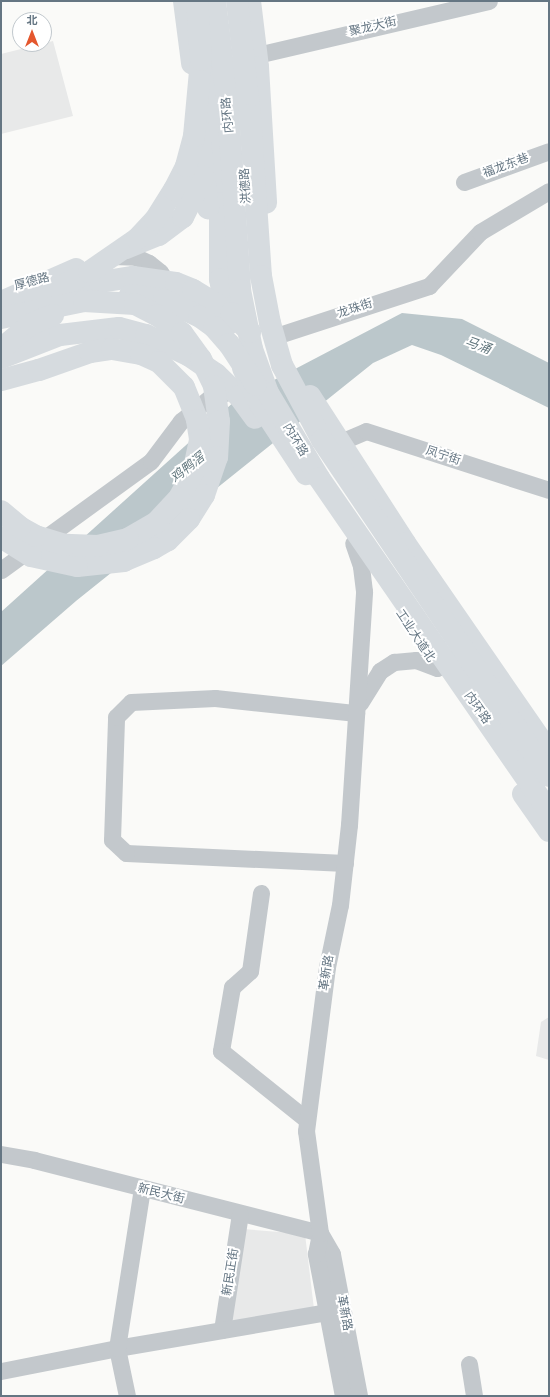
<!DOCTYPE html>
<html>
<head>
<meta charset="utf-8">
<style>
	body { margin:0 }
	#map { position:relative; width:550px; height:1397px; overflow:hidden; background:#fafaf8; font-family:"Work Sans","Noto Sans SC",sans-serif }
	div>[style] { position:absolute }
	.built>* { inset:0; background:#e8e9e9 }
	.water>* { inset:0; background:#bbc7cb }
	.minor>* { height:17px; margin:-8.5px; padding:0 8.5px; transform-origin:8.5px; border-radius:8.5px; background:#c3c8cc }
	.major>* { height:22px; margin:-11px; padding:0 11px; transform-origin:11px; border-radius:11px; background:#d6dbdf }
	.highway>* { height:22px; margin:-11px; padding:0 11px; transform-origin:11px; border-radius:11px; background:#d6dbdf }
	span { translate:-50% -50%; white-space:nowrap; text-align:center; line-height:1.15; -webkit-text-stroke:4px #fff; paint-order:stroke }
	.street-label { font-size:12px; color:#657683 }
	.water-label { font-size:13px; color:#60757c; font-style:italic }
	.frame { position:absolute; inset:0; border:2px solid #657683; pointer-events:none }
	.north { position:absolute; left:12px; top:12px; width:40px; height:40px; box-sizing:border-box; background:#fff; border:1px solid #c1c8cd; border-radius:50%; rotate:0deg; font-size:11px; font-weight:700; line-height:16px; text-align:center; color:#657683 }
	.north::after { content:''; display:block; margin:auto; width:14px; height:18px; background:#e4572e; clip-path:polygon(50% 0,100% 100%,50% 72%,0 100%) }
</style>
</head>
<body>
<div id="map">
	<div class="built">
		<i style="clip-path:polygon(53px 41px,73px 116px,1px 134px,1px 54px)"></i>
		<i style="clip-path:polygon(549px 1017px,549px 1060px,536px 1056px,541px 1022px)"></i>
		<i style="clip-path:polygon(243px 1229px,305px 1234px,314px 1309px,227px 1323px)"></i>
	</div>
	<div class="water">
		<i style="clip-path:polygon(402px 313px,462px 319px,549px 363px,549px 408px,441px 355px,412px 345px,373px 363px,76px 601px,1px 666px,1px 612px,236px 400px)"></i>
	</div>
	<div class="minor">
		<i style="left:257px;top:55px;width:238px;rotate:-13.1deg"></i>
		<i style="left:464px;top:182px;width:90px;rotate:-20deg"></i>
		<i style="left:111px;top:256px;width:25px;rotate:2deg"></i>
		<i style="left:136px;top:257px;width:14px;rotate:25deg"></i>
		<i style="left:149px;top:263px;width:14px;rotate:39deg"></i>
		<i style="left:160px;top:272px;width:18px;rotate:56deg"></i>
		<i style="left:282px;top:334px;width:155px;rotate:-18.1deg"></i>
		<i style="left:429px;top:286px;width:74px;rotate:-46.6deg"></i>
		<i style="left:480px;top:232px;width:80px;rotate:-30.7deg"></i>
		<i style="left:338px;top:443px;width:30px;rotate:-23deg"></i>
		<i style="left:366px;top:431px;width:192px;rotate:17.9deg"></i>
		<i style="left:1px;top:570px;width:185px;rotate:-36deg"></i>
		<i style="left:151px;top:461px;width:50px;rotate:-53.1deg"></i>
		<i style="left:181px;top:421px;width:38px;rotate:-39deg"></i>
		<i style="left:211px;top:397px;width:15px;rotate:-16deg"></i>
		<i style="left:360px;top:703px;width:38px;rotate:-58deg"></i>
		<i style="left:380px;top:671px;width:17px;rotate:-33deg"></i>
		<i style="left:394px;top:662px;width:22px;rotate:-5deg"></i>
		<i style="left:416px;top:660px;width:22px;rotate:21deg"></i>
		<i style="left:437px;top:668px;width:19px;rotate:-32deg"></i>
		<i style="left:345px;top:863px;width:219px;rotate:-177.4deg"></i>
		<i style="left:126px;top:853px;width:19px;rotate:-137deg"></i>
		<i style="left:112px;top:840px;width:123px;rotate:-88.1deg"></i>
		<i style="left:116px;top:717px;width:21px;rotate:-45deg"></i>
		<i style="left:131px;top:702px;width:84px;rotate:-2.7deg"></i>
		<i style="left:215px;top:698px;width:142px;rotate:6.1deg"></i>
		<i style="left:261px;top:893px;width:79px;rotate:98deg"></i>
		<i style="left:250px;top:971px;width:24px;rotate:138deg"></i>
		<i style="left:232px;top:987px;width:65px;rotate:99.8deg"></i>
		<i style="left:221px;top:1051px;width:110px;rotate:38.7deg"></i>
		<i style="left:1px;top:1154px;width:34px;rotate:10deg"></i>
		<i style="left:34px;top:1160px;width:295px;rotate:14.3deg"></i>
		<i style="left:320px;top:1233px;width:24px;rotate:60deg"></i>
		<i style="left:332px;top:1254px;width:145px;rotate:79.2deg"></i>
		<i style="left:222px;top:1330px;width:117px;rotate:-81.2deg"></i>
		<i style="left:469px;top:1364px;width:32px;rotate:81deg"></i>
		<i style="left:1px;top:1371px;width:118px;rotate:-11.2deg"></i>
		<i style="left:117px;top:1348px;width:214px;rotate:-9.7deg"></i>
		<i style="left:127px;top:1396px;width:49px;rotate:-101.8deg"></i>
		<i style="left:117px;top:1348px;width:161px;rotate:-81.1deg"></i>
		<i style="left:343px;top:1396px;width:145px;rotate:-100.8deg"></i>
		<i style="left:316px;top:1254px;width:21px;rotate:-79deg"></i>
		<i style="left:320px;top:1233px;width:103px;rotate:-97.8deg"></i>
		<i style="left:306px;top:1131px;width:165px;rotate:-82.7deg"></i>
		<i style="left:327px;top:967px;width:63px;rotate:-78.2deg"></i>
		<i style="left:340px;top:905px;width:81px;rotate:-83.6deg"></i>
		<i style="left:349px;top:825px;width:234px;rotate:-86.3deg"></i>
		<i style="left:364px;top:591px;width:25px;rotate:-97deg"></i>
		<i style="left:361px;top:566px;width:24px;rotate:-109deg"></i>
	</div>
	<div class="major">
		<i style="left:184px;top:1px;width:63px;rotate:82.6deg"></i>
		<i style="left:250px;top:1px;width:66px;rotate:83.1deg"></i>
		<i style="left:258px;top:67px;width:136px;rotate:86.6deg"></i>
		<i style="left:209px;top:38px;width:165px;rotate:86.2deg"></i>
		<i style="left:220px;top:203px;width:76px;rotate:90deg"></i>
		<i style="left:220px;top:279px;width:46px;rotate:79.9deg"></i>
		<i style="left:198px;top:125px;width:84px;rotate:83.1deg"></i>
		<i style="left:126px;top:248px;width:35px;rotate:-22deg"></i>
		<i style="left:159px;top:235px;width:30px;rotate:-37deg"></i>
		<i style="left:183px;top:217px;width:45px;rotate:-63.4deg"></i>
		<i style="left:1px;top:302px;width:82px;rotate:-23.7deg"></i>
		<i style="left:1px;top:358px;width:63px;rotate:-21.3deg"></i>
		<i style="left:60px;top:335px;width:59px;rotate:-6.8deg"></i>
		<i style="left:119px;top:328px;width:28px;rotate:15deg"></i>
		<i style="left:146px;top:335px;width:47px;rotate:25.5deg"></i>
		<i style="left:188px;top:355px;width:34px;rotate:34deg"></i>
		<i style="left:216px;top:374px;width:32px;rotate:44deg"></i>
		<i style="left:239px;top:396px;width:27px;rotate:54deg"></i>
		<i style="left:243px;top:368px;width:40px;rotate:65deg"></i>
		<i style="left:260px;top:404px;width:84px;rotate:56.7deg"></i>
		<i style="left:310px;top:396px;width:175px;rotate:57.1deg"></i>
		<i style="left:405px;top:543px;width:254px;rotate:55.4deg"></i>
		<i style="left:523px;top:794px;width:45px;rotate:54.9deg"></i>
	</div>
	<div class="highway">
		<i style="left:215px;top:1px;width:107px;rotate:83deg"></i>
		<i style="left:228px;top:107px;width:183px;rotate:86.2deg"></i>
		<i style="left:240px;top:290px;width:60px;rotate:78.5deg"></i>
		<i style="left:252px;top:349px;width:47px;rotate:70deg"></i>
		<i style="left:268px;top:393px;width:99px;rotate:59deg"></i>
		<i style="left:319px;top:478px;width:406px;rotate:55.4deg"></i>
		<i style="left:237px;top:1px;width:115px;rotate:83.5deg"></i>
		<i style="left:250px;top:115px;width:161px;rotate:86.1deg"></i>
		<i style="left:261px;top:276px;width:48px;rotate:79.2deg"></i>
		<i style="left:270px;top:323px;width:44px;rotate:74.1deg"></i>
		<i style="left:282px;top:365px;width:85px;rotate:61.9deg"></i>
		<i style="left:322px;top:440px;width:405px;rotate:56deg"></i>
		<i style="left:75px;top:290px;width:26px;rotate:-18deg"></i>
		<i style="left:100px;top:282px;width:33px;rotate:-9deg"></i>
		<i style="left:133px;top:277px;width:43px;rotate:7.9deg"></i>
		<i style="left:176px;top:283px;width:18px;rotate:22deg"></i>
		<i style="left:193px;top:290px;width:44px;rotate:31.2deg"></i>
		<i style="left:231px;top:313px;width:27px;rotate:45deg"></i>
		<i style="left:130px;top:295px;width:34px;rotate:8deg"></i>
		<i style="left:164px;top:300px;width:38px;rotate:25deg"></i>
		<i style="left:199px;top:316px;width:19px;rotate:36deg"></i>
		<i style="left:214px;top:327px;width:23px;rotate:49deg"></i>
		<i style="left:229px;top:344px;width:49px;rotate:56.6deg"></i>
		<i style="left:24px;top:306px;width:73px;rotate:-27.6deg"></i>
		<i style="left:89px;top:272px;width:58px;rotate:-34.5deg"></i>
		<i style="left:137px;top:239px;width:26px;rotate:-47deg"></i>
		<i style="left:155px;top:220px;width:36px;rotate:-58deg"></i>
		<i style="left:174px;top:190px;width:27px;rotate:-63deg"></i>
		<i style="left:186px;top:166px;width:31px;rotate:-75deg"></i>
		<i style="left:194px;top:136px;width:76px;rotate:-84.7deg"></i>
		<i style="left:201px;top:60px;width:59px;rotate:-93.9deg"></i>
		<i style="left:1px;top:318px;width:85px;rotate:-11.6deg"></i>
		<i style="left:84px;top:301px;width:51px;rotate:3.4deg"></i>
		<i style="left:135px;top:304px;width:25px;rotate:27deg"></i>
		<i style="left:157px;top:315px;width:31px;rotate:36deg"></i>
		<i style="left:182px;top:333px;width:32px;rotate:54deg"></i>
		<i style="left:201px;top:359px;width:30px;rotate:64deg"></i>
		<i style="left:214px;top:386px;width:35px;rotate:82deg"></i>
		<i style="left:219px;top:421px;width:36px;rotate:93deg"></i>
		<i style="left:217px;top:457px;width:40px;rotate:108.9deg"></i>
		<i style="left:204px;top:495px;width:28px;rotate:122deg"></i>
		<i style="left:189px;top:519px;width:30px;rotate:135deg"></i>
		<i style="left:168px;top:540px;width:16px;rotate:150deg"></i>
		<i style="left:154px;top:548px;width:33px;rotate:157deg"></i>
		<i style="left:124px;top:561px;width:47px;rotate:173.9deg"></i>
		<i style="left:77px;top:566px;width:47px;rotate:-167.7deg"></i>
		<i style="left:31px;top:556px;width:36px;rotate:-148deg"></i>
		<i style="left:1px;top:349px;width:39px;rotate:-40deg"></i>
		<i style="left:31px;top:324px;width:24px;rotate:-22deg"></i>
		<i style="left:1px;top:380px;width:39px;rotate:-15deg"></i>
		<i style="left:39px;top:370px;width:54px;rotate:-19.4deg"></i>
		<i style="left:90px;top:352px;width:22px;rotate:-8deg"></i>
		<i style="left:112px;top:349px;width:29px;rotate:10deg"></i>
		<i style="left:141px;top:354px;width:20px;rotate:24deg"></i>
		<i style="left:159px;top:362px;width:35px;rotate:45deg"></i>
		<i style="left:184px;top:387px;width:35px;rotate:68deg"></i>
		<i style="left:197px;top:420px;width:20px;rotate:81deg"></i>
		<i style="left:200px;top:440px;width:33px;rotate:102deg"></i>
		<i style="left:193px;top:472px;width:30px;rotate:118deg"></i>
		<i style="left:179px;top:498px;width:33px;rotate:133deg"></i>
		<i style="left:157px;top:522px;width:34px;rotate:150deg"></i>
		<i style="left:128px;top:539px;width:31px;rotate:167deg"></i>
		<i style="left:98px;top:546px;width:33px;rotate:-178deg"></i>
		<i style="left:65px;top:545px;width:30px;rotate:-163deg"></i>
		<i style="left:36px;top:536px;width:18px;rotate:-151deg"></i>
		<i style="left:20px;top:527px;width:25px;rotate:-140deg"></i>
	</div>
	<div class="street-label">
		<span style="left:373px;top:27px;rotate:-13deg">聚龙大街</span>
		<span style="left:228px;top:115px;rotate:-95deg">内环路</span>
		<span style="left:506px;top:166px;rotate:-20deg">福龙东巷</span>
		<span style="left:246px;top:186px;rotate:-93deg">洪德路</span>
		<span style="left:32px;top:282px;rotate:-15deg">厚德路</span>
		<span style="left:355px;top:309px;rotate:-18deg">龙珠街</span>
		<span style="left:295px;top:440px;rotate:59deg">内环路</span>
		<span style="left:443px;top:456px;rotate:18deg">凤宁街</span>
		<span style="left:415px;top:636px;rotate:56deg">工业大道北</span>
		<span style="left:477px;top:708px;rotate:55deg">内环路</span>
		<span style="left:327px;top:973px;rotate:-81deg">革新路</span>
		<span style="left:161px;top:1194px;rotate:14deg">新民大街</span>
		<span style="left:231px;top:1272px;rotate:-81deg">新民正街</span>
		<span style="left:344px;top:1313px;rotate:79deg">革新路</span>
	</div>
	<div class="water-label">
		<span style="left:478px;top:346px;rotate:20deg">马涌</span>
		<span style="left:188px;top:468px;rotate:-39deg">鸡鸭滘</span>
	</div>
	<div class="frame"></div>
	<div class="north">北</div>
</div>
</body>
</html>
